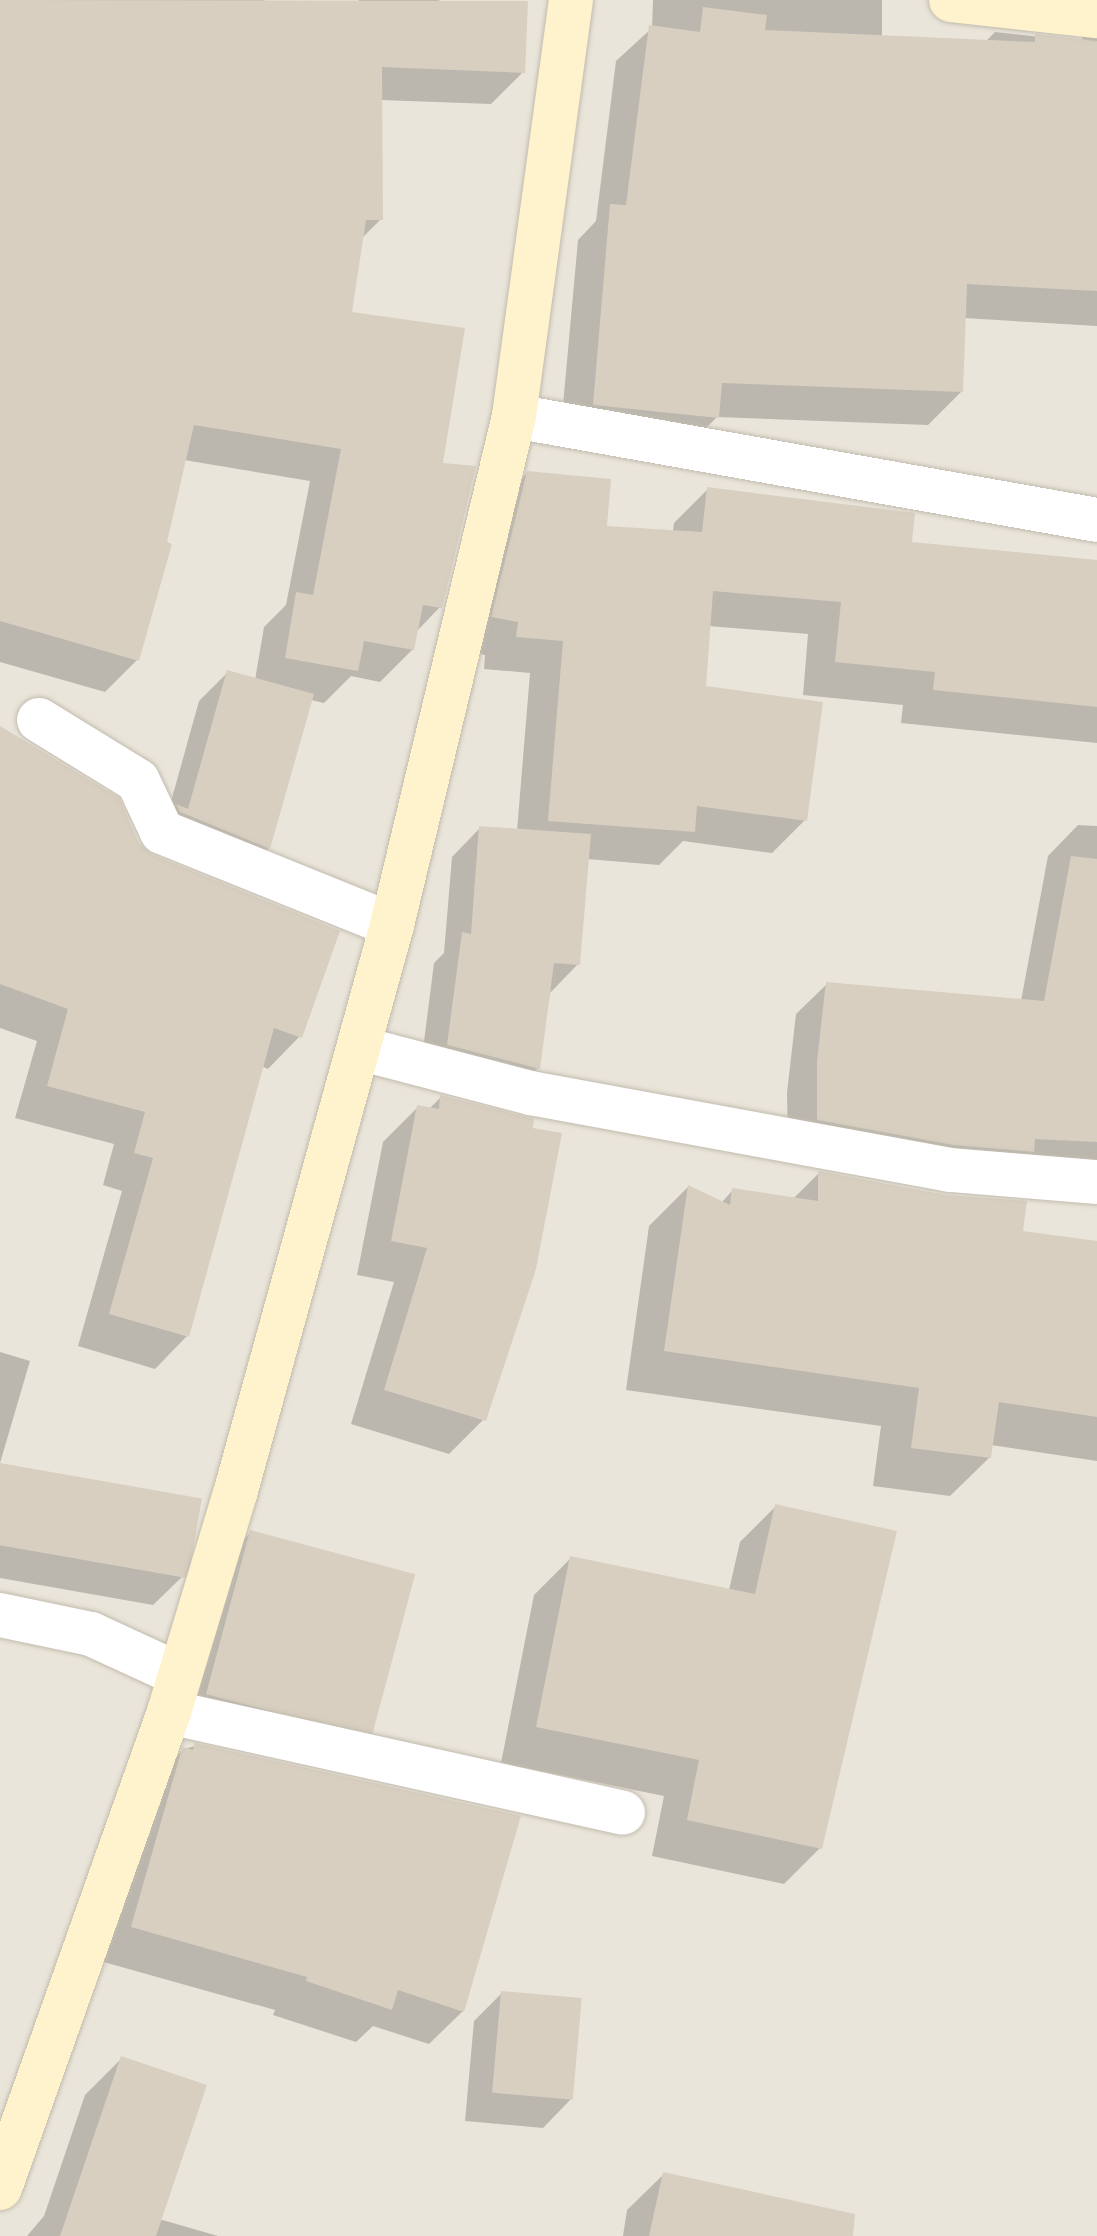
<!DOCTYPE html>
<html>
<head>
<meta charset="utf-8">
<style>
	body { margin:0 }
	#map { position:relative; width:1097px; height:2236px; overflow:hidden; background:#f6f3ec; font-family:Manrope,sans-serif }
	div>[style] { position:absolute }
	.residential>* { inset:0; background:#eae5da; transform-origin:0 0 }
	.shadow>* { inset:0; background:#0003 }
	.building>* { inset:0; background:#d8cfc1; transform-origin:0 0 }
	.roads { filter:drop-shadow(0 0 2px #c2bbae) drop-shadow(0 0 2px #c2bbae) }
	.street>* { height:44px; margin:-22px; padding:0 22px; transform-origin:22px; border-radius:22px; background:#fff }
	.secondary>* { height:44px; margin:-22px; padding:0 22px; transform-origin:22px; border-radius:22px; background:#fff3cd }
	span { translate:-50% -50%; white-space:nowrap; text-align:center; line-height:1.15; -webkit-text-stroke:8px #fff; paint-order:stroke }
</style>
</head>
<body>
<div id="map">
	<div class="residential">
		<i style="left:0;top:0;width:1097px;height:2236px"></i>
	</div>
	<div class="shadow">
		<i style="clip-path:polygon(0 0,263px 0,339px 25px,359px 0,437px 0,525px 23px,523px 72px,491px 104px,380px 100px,381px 219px,361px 239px,349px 313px,441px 465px,440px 607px,416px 632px,413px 649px,380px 682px,351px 676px,324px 703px,311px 700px,269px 848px,240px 876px,167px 816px,199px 701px,227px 673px,255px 680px,264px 627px,286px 605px,310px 481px,184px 460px,137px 660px,105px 692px,0 662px)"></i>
		<i style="clip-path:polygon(653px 0,882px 0,882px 38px,985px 42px,995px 32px,1084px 42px,1078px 28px,1097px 0,1097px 326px,964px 318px,961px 392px,928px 425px,717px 417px,684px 450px,560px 438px,578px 240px,596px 221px,616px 61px,652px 28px)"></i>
		<i style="clip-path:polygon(527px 473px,604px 528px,673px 532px,674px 523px,708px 489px,910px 543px,1097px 563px,1097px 743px,901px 723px,903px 705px,803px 695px,808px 634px,708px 626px,704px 688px,805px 820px,772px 853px,683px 841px,659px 865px,587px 859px,578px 964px,550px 993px,538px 1068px,510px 1097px,420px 1073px,434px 963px,444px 953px,452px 857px,480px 828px,517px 831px,530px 673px,484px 669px,485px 655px,459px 650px,494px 507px)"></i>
		<i style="clip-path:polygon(0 728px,117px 800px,138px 844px,300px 1036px,268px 1069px,261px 1066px,187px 1336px,155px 1369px,78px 1346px,122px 1191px,103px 1185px,114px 1144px,15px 1118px,37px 1041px,0 1028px)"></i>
		<i style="clip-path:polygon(1078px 825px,1097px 826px,1097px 1165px,788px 1150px,787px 1093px,796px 1014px,827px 984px,1021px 1001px,1048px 856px)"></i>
		<i style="clip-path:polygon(441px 1097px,484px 1419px,449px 1454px,351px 1424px,394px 1282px,357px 1275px,383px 1142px,418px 1107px,429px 1109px)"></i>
		<i style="clip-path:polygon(819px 1173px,1020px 1232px,1097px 1243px,1097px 1461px,991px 1445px,990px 1457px,950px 1496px,873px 1486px,881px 1426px,626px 1390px,649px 1226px,688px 1187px,721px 1203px,733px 1190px,793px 1199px)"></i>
		<i style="clip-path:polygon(0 1352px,30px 1361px,0 1463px)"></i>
		<i style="clip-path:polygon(0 1465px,182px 1577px,153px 1605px,0 1578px)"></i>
		<i style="clip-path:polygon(776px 1506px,820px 1848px,784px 1884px,652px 1856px,664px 1796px,501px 1763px,534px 1595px,571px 1558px,729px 1590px,740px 1542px)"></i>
		<i style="clip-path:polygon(251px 1532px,370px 1731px,331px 1770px,171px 1734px,212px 1571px)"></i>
		<i style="clip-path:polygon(195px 1746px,463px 2011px,429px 2044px,373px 2026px,356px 2042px,273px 2015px,275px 2010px,100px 1961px,150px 1783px,184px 1749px)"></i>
		<i style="clip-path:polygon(502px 1993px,571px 2099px,543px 2128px,465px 2121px,474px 2021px)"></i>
		<i style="clip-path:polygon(122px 2058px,159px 2219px,218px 2236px,27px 2236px,44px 2216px,85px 2095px)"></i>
		<i style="clip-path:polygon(664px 2174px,766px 2236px,623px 2236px,627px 2210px)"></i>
	</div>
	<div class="building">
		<i style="clip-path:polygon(0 0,528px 1px,525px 73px,382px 67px,383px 220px,366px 220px,352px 312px,465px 328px,443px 463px,476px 466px,442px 608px,423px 605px,414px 650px,364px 641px,358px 671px,285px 658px,296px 592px,313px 595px,341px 449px,194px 425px,167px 542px,172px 544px,139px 661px,0 621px)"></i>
		<i style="clip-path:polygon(703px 7px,767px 15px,765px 30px,1035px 42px,1035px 34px,1097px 41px,1097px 291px,967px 284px,963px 392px,722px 383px,719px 418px,593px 405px,610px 204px,626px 205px,649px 25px,700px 32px)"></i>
		<i style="clip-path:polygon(527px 471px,611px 479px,607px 526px,702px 532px,707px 487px,915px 513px,912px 542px,1097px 560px,1097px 707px,933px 690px,935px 672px,835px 662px,841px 602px,713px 591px,706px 686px,823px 702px,807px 821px,697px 806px,695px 832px,548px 821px,563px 641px,516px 637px,518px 622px,491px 617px)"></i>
		<i style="clip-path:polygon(227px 670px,314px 694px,270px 849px,180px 812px,176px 804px,188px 809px)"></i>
		<i style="clip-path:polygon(0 726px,119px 798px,139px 843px,153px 855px,340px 931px,302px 1038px,274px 1028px,189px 1337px,109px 1314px,153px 1158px,134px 1153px,145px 1112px,47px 1086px,68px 1009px,0 984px)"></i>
		<i style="clip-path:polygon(479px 826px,591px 834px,580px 965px,554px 963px,540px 1069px,447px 1045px,462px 932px,471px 934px)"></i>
		<i style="clip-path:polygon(1071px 856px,1097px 859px,1097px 1142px,1035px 1139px,1034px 1152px,953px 1145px,817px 1120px,817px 1061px,826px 982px,1044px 1001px)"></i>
		<i style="clip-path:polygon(440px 1095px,534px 1119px,533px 1128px,562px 1133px,536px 1269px,486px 1421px,384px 1390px,427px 1248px,391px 1241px,417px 1105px,439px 1109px)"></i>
		<i style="clip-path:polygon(818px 1171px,946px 1195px,1027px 1201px,1023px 1231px,1097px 1241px,1097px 1417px,999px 1402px,991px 1458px,911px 1448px,919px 1388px,664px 1351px,688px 1185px,730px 1205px,732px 1188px,818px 1201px)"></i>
		<i style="left:0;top:1463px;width:205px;height:81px;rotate:10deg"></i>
		<i style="clip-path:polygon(775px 1504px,897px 1531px,822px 1849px,687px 1820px,699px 1760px,536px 1727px,570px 1556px,755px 1594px)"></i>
		<i style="left:250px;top:1530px;width:171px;height:170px;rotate:15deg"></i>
		<i style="clip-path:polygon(195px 1743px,521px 1816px,464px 2012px,398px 1990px,392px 2010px,306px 1981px,307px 1977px,131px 1927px,180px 1755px,183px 1747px,193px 1750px)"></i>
		<i style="left:501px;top:1991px;width:81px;height:102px;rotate:5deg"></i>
		<i style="clip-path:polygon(121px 2056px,207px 2085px,156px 2236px,60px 2236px)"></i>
		<i style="clip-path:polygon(663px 2172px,855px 2214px,853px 2236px,649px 2236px)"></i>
	</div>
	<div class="roads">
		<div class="street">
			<i style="left:514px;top:416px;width:592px;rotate:10.11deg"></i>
			<i style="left:39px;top:720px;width:116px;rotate:31.6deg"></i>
			<i style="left:138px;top:781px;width:56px;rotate:64.8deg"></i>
			<i style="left:162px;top:832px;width:248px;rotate:22deg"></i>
			<i style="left:359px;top:1048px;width:178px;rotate:14.7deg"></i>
			<i style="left:531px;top:1093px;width:426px;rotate:10.4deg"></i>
			<i style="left:950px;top:1170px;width:147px;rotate:4.7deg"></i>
			<i style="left:0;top:1615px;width:93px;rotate:11.8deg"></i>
			<i style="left:91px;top:1634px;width:96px;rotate:24.7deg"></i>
			<i style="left:169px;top:1712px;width:465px;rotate:12.5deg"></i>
		</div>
		<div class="secondary">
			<i style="left:951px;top:0;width:147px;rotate:6.3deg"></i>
			<i style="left:0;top:2188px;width:505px;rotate:-70.45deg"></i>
			<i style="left:169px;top:1712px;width:228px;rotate:-73.2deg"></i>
			<i style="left:235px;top:1494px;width:590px;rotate:-74.57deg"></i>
			<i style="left:392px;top:925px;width:523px;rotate:-76.52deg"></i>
			<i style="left:514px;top:416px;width:420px;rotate:-82.2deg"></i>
		</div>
	</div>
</div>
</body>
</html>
